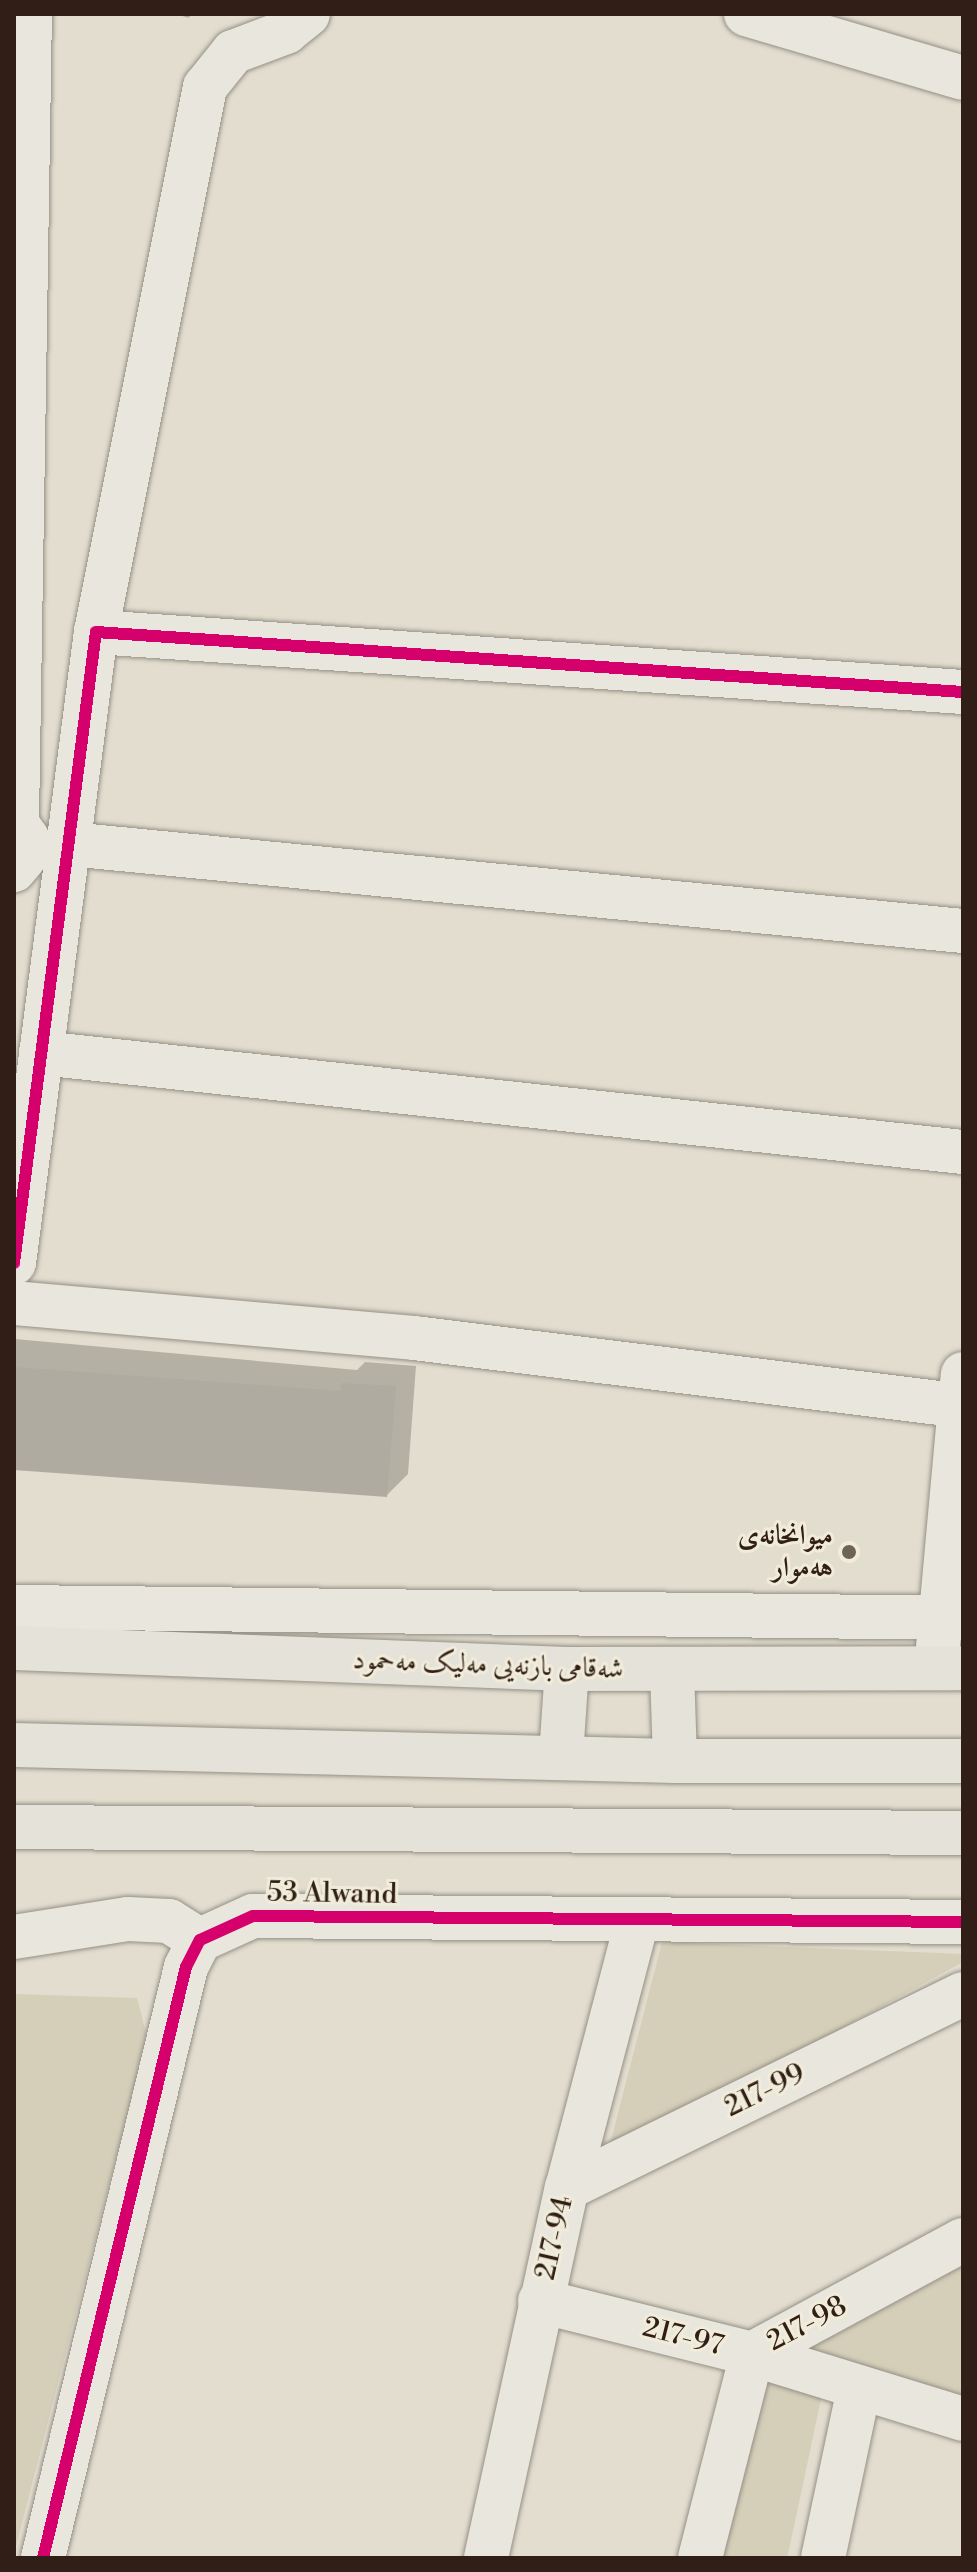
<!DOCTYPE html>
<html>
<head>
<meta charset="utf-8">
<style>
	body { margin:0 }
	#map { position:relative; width:977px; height:2572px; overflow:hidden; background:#e2ddce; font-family:"Libre Bodoni",Amiri,serif }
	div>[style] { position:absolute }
	.green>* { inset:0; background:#d5ceb9; transform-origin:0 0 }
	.shadow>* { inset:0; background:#0003 }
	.building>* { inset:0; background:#b0aba1 }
	.roads { filter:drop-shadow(0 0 2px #959086) drop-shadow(0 0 2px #959086) }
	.minor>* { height:44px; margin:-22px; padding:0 22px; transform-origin:22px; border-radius:22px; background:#e9e6de }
	.major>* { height:44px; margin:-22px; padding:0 22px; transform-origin:22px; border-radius:22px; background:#e5e2d9 }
	.highway>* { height:44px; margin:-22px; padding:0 22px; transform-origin:22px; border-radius:22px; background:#e5e2d9 }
	.cycleway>* { height:12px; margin:-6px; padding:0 6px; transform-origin:6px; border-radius:6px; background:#d6006c }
	.dots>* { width:22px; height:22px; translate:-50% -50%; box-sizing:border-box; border:4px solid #f1ecda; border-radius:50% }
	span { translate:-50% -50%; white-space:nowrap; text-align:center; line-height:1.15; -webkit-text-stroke:6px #f1ecda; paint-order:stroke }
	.poi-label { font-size:28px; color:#311f17; font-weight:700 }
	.right { translate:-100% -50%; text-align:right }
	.street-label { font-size:28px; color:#311f17 }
	.frame { position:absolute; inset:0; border:16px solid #311f17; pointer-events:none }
</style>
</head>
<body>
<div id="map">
	<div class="green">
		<i style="clip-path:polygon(662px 1942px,963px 1954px,963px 1962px,607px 2156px)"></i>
		<i style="clip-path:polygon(14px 1994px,137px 1998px,147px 2037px,14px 2554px)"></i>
		<i style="clip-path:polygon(963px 2254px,963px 2409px,782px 2351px)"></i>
		<i style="left:754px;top:2368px;width:72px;height:195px;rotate:12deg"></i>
	</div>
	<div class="shadow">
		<i style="clip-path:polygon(177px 14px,193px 14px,188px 18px)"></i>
		<i style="clip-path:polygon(15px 1339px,357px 1370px,365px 1362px,416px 1366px,408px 1474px,387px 1495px,14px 1468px)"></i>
	</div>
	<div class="building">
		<i style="clip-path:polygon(14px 1367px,341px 1391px,341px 1383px,396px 1386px,387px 1497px,14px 1470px)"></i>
	</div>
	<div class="roads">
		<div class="minor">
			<i style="left:746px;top:14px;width:226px;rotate:16.4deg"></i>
			<i style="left:96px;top:632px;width:869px;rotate:3.96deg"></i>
			<i style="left:14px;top:819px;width:23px;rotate:56deg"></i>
			<i style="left:27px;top:838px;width:20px;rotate:99deg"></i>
			<i style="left:24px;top:858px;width:16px;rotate:130deg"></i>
			<i style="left:17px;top:820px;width:806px;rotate:-89.08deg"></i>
			<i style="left:69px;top:844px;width:898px;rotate:5.56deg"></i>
			<i style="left:41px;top:1053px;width:927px;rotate:6.13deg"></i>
			<i style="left:14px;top:1263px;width:636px;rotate:-82.6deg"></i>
			<i style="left:96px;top:632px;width:556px;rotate:-78.69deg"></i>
			<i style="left:205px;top:87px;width:45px;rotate:-51.3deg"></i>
			<i style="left:233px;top:52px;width:57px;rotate:-20.7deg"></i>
			<i style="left:286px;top:32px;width:28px;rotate:-39deg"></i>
			<i style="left:14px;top:1303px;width:402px;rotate:5deg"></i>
			<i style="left:414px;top:1338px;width:553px;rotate:7.06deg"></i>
			<i style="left:14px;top:1607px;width:949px;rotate:0.66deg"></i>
			<i style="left:938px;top:1647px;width:274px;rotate:-84.8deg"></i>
			<i style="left:14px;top:1937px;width:115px;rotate:-9deg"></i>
			<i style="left:128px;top:1919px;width:41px;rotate:2.8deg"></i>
			<i style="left:169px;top:1921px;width:36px;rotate:32deg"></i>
			<i style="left:567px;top:2188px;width:441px;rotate:-26.1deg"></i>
			<i style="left:540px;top:2301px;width:219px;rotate:14deg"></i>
			<i style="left:752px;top:2354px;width:221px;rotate:17.1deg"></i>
			<i style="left:43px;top:2558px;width:608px;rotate:-76.4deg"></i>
			<i style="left:186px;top:1967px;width:30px;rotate:-63deg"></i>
			<i style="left:200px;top:1940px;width:58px;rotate:-24.4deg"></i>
			<i style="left:253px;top:1916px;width:710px;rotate:0.48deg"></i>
			<i style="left:486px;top:2558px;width:379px;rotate:-77.7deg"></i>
			<i style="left:567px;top:2188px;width:275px;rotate:-75.3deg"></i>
			<i style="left:700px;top:2558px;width:211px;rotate:-75.7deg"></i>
			<i style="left:752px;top:2354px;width:240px;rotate:-28.4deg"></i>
			<i style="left:823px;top:2558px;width:173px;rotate:-78deg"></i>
		</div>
		<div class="major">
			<i style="left:14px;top:1827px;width:949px;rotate:0.36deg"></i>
		</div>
		<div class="highway">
			<i style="left:14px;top:1648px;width:553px;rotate:2.17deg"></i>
			<i style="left:567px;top:1669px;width:396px;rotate:-0.1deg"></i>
			<i style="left:672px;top:1670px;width:91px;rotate:88.1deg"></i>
			<i style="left:14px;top:1745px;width:661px;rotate:1.39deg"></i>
			<i style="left:675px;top:1761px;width:288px"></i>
			<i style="left:561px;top:1756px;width:87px;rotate:-86.1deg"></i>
		</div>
	</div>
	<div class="cycleway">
		<i style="left:14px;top:1263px;width:636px;rotate:-82.6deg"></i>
		<i style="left:96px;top:632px;width:869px;rotate:3.96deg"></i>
		<i style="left:43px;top:2558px;width:608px;rotate:-76.4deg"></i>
		<i style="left:186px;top:1967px;width:30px;rotate:-63deg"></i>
		<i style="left:200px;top:1940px;width:58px;rotate:-24.4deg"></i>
		<i style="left:253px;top:1916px;width:710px;rotate:0.48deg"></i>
	</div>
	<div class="dots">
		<i style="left:849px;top:1552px;background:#6f6257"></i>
	</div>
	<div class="poi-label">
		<span class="right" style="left:833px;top:1552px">میوانخانەی<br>هەموار</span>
	</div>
	<div class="street-label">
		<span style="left:488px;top:1665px;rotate:2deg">شەقامی بازنەیی مەلیک مەحمود</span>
		<span style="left:332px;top:1894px;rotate:1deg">53 Alwand</span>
		<span style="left:765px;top:2091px;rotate:-26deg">217-99</span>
		<span style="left:555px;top:2238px;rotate:-77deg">217-94</span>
		<span style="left:807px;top:2324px;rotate:-28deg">217-98</span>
		<span style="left:683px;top:2337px;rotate:14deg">217-97</span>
	</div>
	<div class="frame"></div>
</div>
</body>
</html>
